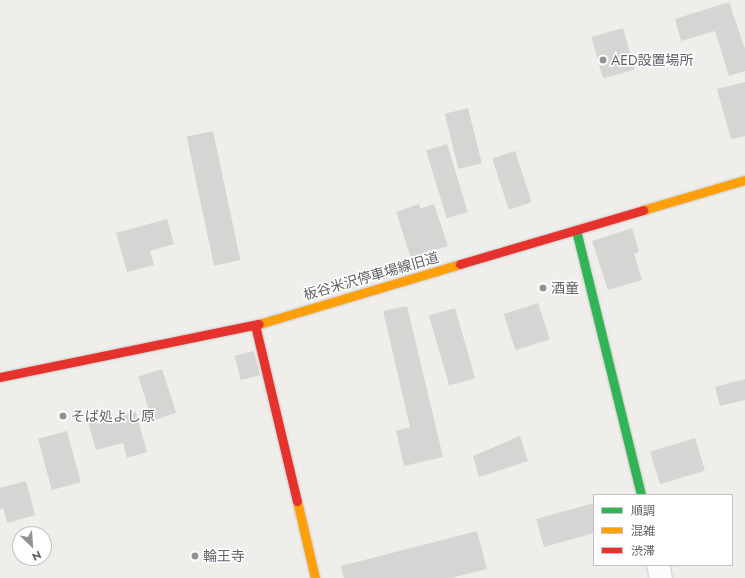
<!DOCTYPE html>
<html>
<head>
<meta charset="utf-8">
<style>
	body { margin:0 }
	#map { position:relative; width:745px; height:578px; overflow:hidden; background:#efeeea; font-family:Jost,"Noto Sans JP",sans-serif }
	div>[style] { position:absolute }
	.building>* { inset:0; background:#d6d5d3; transform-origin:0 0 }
	.roads { filter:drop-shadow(0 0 1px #cbcccc) drop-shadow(0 0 1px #cbcccc) }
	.street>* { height:22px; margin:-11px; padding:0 11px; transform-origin:11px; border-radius:11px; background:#fdfcfc }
	.fast>* { height:9px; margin:-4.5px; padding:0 4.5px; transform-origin:4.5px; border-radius:4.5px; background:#30b455 }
	.slow>* { height:9px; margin:-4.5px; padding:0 4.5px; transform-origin:4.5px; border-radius:4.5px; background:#ff9f0a }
	.jam>* { height:9px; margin:-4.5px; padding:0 4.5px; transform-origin:4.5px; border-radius:4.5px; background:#e5322d }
	.dots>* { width:11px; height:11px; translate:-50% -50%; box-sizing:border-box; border:2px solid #fff; border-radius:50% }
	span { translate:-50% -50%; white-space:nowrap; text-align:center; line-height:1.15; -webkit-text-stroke:3px #fff; paint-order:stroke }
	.poi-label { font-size:14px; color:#5f6368 }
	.left { translate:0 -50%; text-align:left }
	.street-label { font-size:14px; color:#5f6368 }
	.legend { position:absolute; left:593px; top:494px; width:140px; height:72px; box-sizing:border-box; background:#fff; border:1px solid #bfc1c3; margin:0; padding:5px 7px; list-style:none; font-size:12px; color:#5f6368 }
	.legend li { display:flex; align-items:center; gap:8px; height:20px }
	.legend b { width:20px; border:1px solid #bfc1c3 }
	.north { position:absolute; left:12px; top:526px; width:40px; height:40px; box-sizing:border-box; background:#fff; border:1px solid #bfc1c3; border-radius:50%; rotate:155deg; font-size:11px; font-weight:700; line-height:16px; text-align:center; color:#5f6368 }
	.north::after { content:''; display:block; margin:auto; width:14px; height:18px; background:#919496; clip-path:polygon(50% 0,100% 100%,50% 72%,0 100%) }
</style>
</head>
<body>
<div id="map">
	<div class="building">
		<i style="clip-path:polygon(729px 2px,745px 49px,745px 71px,729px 76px,715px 31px,681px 41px,675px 19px)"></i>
		<i style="left:623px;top:28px;width:43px;height:33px;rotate:74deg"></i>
		<i style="clip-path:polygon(745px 82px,745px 136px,731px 139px,717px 89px)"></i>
		<i style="left:468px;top:108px;width:57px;height:24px;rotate:76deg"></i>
		<i style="left:213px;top:131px;width:132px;height:27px;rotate:78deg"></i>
		<i style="left:447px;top:144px;width:71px;height:22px;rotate:73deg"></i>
		<i style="left:515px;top:151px;width:54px;height:24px;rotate:72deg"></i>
		<i style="clip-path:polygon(419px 204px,420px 209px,434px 204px,448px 246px,411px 258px,396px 212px)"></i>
		<i style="clip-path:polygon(167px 219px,174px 244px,150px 251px,154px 265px,127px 272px,116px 233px)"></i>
		<i style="clip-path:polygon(632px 228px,639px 252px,634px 254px,642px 280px,608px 290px,592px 241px)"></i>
		<i style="left:538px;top:303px;width:38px;height:36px;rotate:72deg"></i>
		<i style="clip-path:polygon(407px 306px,443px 457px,404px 466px,396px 431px,410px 427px,383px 311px)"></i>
		<i style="left:455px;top:308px;width:73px;height:27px;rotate:74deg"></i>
		<i style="left:254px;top:351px;width:25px;height:20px;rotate:76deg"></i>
		<i style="left:162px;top:369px;width:46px;height:25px;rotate:72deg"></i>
		<i style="clip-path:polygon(745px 379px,745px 400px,720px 406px,715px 387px)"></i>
		<i style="clip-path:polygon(111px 410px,113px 418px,136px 412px,147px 452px,127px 458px,123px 443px,96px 450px,88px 422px,95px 420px,93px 415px)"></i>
		<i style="left:67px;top:431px;width:53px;height:30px;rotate:75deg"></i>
		<i style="clip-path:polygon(520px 436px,528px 461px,479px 477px,473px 456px)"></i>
		<i style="left:695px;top:438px;width:34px;height:47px;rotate:73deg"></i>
		<i style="clip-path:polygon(26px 481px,35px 515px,7px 523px,3px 508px,0 509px,0 488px)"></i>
		<i style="clip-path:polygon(594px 503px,594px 533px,544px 547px,536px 519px)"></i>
		<i style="clip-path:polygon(477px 531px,487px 569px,451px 578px,344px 578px,341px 566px)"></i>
	</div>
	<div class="roads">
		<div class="street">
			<i style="left:658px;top:565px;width:13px;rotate:77deg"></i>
		</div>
		<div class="fast">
			<i style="left:576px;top:230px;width:273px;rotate:76.2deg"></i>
		</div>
		<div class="slow">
			<i style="left:643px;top:210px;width:106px;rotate:-16.4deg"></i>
			<i style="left:259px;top:324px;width:210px;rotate:-16.6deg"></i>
			<i style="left:297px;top:501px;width:79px;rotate:76.8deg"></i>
		</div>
		<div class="jam">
			<i style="left:460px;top:264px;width:191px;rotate:-16.4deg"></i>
			<i style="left:255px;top:325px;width:181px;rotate:76.6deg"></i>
			<i style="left:0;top:377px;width:264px;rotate:-11.6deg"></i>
		</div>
	</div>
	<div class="dots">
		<i style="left:603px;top:60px;background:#919496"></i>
		<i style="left:543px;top:288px;background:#919496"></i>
		<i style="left:63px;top:416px;background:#919496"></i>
		<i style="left:195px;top:556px;background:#919496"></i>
	</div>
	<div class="poi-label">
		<span class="left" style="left:611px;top:60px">AED設置場所</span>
		<span class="left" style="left:551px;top:288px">酒童</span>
		<span class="left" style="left:71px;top:416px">そば処よし原</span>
		<span class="left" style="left:203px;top:556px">輪王寺</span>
	</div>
	<div class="street-label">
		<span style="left:371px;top:276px;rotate:-16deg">板谷米沢停車場線旧道</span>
	</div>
	<ul class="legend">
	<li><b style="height:5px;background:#30b455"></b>順調</li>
	<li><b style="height:5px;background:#ff9f0a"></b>混雑</li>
	<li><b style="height:5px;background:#e5322d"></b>渋滞</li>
	</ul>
	<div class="north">N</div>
</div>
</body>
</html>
